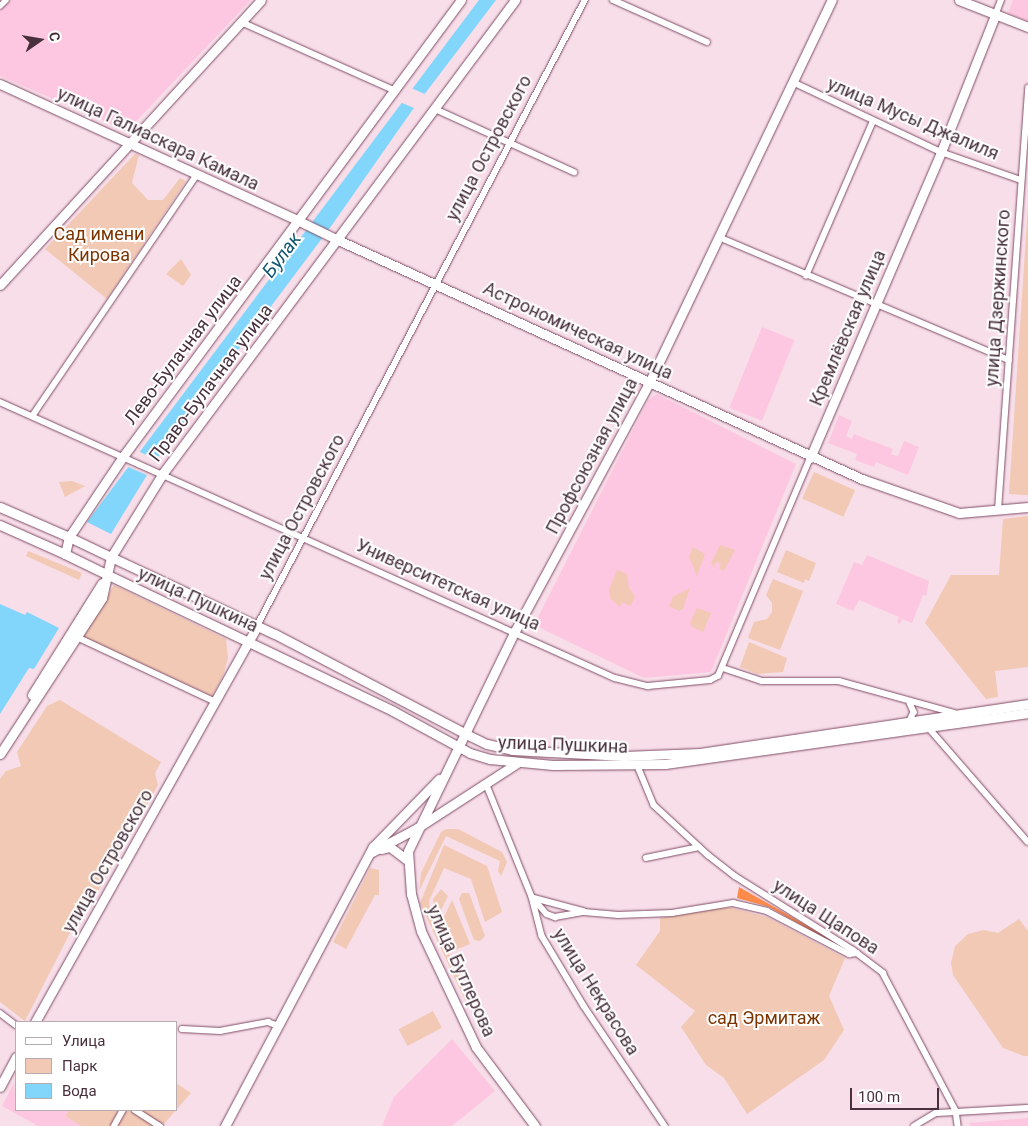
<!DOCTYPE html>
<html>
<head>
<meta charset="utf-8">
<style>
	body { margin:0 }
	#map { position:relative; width:1028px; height:1126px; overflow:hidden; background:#f7dee9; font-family:Roboto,sans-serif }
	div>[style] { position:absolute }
	.built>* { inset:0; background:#fec7e1; transform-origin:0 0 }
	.green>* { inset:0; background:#f1c9b4; transform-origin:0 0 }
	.forest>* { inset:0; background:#fe8b49 }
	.water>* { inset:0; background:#82d6fb }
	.pier>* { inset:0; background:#f7dee9 }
	.roads { filter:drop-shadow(0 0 1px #804c66) drop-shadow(0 0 1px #804c66) }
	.street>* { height:5.5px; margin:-2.75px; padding:0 2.75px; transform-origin:2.75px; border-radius:2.75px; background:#fff }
	.secondary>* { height:9px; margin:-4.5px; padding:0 4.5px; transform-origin:4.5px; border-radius:4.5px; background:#fff }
	.primary>* { height:9px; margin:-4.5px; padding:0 4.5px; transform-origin:4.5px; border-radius:4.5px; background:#fff }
	.tram>* { height:1px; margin:-0.5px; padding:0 0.5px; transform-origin:0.5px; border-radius:0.5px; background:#8a717d }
	span { translate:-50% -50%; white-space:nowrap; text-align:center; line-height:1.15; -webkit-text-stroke:4px #fff; paint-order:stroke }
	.street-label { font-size:18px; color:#48303c }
	.park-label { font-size:18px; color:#7c3400 }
	.water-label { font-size:19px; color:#0f556e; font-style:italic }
	.legend { position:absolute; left:15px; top:1021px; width:162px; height:90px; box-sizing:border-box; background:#fff; border:1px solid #b6acb1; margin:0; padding:6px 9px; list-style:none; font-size:15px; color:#48303c }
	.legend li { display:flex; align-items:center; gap:10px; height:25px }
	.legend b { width:25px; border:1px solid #b6acb1 }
	.north { position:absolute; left:15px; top:15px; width:50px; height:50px; -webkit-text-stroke:4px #fff; paint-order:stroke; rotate:77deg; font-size:14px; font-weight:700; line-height:20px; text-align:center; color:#48303c }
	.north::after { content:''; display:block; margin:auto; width:18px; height:22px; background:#48303c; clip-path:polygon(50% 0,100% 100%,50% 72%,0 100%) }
	.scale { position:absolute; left:850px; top:1088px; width:89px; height:22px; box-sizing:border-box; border:2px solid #48303c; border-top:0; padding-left:6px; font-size:15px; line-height:18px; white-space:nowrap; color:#48303c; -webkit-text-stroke:4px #fff; paint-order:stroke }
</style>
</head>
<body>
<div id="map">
	<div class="built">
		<i style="clip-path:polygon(12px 0,251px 0,127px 131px,0 76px,0 10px)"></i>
		<i style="clip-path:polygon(1013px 0,1028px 0,1028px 21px,1008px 13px)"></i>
		<i style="left:762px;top:327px;width:35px;height:87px;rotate:22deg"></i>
		<i style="clip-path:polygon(657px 394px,796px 464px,711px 672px,644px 678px,534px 625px,648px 400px)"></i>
		<i style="clip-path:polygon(839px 415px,852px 421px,846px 436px,852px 439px,854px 434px,872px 441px,893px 449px,891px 454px,898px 456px,904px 441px,919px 447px,908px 475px,876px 462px,874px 467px,855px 460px,857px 454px,828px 443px)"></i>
		<i style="clip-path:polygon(867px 555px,929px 581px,926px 596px,923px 595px,912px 623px,902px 619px,900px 624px,897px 622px,899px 617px,859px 600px,853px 611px,836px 604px,854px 562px,862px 565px)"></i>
		<i style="clip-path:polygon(452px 1039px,495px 1091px,452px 1126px,382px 1126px,394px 1097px)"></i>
		<i style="clip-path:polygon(14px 1082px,16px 1110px,70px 1110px,65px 1116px,81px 1126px,38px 1126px,2px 1106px)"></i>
		<i style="clip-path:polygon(1028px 1118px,1028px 1126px,970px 1126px,969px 1123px)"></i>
	</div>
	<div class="green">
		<i style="clip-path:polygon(135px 154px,139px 155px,132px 183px,148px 200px,163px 200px,180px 178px,186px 181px,107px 299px,45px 249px)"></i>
		<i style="clip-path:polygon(1028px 205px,1028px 495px,1025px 495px,1009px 494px)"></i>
		<i style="clip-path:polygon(181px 259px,191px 275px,183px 286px,166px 274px)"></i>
		<i style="left:814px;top:472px;width:45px;height:29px;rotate:24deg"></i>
		<i style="clip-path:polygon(72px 481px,85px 486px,65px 497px,59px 482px)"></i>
		<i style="clip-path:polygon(1028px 516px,1028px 667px,995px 671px,998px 697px,986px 699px,925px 623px,951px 575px,999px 575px,1003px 519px)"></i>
		<i style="clip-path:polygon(720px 545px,735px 550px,724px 571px,719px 569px,721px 563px,716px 562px,714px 567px,711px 563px)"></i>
		<i style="clip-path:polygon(693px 547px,705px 554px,697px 576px,689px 557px)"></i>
		<i style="clip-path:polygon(786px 550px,816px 563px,809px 581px,805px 579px,804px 583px,777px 572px)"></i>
		<i style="clip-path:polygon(28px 551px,82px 573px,79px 580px,26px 556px)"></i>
		<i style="clip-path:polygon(617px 570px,627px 574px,629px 588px,635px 596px,631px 606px,622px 602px,620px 607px,610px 598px,609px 590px)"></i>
		<i style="clip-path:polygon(773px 579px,803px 591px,780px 650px,748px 638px,754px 622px,767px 619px,772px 612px,772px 603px,766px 595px)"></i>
		<i style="clip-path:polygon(114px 585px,226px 639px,228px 658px,223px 676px,212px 696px,82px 636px)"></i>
		<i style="clip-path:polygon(690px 588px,683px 609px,679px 611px,669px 606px,673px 597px)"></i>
		<i style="clip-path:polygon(697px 608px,711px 613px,703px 632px,692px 627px,690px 623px)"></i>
		<i style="clip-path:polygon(749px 642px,787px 658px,783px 672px,757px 674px,740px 667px)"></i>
		<i style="clip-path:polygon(60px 700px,161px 762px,155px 773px,158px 785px,134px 828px,121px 831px,124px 845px,78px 927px,72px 929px,25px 1021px,0 1002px,0 779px,6px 771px,21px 766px,17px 752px,47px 706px)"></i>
		<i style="clip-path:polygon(446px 829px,458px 829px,502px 852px,507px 862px,501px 876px,498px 871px,500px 861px,446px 836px,419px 891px,421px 873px,441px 832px)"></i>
		<i style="clip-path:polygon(444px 845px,487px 866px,502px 912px,485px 922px,471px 879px,444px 868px,429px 901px,430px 910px,469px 999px,465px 1000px,420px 903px)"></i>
		<i style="clip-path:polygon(370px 868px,379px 870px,379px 895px,375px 895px,346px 949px,333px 942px)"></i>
		<i style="clip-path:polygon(441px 889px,448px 896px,439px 914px,435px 915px,433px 899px)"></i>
		<i style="clip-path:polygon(462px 893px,469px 893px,485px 936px,480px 941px,474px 940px,459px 899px)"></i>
		<i style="clip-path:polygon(452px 900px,470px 944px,455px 950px,442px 921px)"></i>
		<i style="clip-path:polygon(717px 908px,732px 908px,767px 917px,845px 958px,829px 996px,844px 1030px,824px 1060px,747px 1114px,724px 1078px,706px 1065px,681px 1027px,695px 1011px,636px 965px,660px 931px,660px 918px)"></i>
		<i style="clip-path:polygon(1019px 919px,1028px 931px,1028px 1056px,1024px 1056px,1003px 1048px,953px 975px,951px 963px,955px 946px,968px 934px,984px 930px,998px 933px)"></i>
		<i style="left:433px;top:1011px;width:19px;height:39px;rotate:62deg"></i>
		<i style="clip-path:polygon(176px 1083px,191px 1093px,162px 1126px,81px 1126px,65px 1116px,70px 1110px,176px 1110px)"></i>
	</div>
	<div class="forest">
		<i style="clip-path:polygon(739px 887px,843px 946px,842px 948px,769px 907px,737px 898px)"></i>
	</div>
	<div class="water">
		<i style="clip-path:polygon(479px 0,496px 0,411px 112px,332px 225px,158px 457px,111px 534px,87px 522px)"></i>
		<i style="clip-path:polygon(0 604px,25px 615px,27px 612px,59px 628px,34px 669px,29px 668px,0 714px)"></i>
	</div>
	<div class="pier">
		<i style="clip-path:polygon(411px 88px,427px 95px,416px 109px,400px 102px)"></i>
		<i style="clip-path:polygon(138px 451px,159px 461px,149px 476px,126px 466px)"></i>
	</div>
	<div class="roads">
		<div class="street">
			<i style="left:613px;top:0;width:103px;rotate:24.1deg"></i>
			<i style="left:0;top:6px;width:8px;rotate:-45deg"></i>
			<i style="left:996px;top:13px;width:14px;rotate:-69deg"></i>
			<i style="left:241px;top:22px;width:167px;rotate:24deg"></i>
			<i style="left:795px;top:83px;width:161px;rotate:25.3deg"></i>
			<i style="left:941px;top:152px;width:85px;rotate:19.3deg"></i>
			<i style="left:435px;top:109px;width:153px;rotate:24.4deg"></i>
			<i style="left:719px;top:237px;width:315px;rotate:23deg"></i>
			<i style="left:806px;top:276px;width:169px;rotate:-66.6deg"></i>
			<i style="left:0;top:402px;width:674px;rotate:24.17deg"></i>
			<i style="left:615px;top:678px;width:34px;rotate:14deg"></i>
			<i style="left:648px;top:686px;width:62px;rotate:-5.5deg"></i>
			<i style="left:710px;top:680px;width:9px;rotate:-27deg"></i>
			<i style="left:718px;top:676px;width:237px;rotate:-67.1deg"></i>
			<i style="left:33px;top:415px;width:291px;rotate:-55.7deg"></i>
			<i style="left:998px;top:510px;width:423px;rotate:-85.9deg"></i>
			<i style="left:257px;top:626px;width:707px;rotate:-62.35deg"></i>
			<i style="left:77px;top:637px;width:153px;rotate:25.1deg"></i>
			<i style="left:723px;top:668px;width:41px;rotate:18.4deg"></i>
			<i style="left:762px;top:681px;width:77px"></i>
			<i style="left:839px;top:681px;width:119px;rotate:15.5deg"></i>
			<i style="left:910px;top:703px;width:10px;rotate:66deg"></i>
			<i style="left:914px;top:712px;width:10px;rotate:114deg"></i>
			<i style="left:928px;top:727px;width:152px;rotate:49deg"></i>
			<i style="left:637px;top:764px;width:44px;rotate:67.5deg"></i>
			<i style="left:654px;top:805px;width:74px;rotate:42.8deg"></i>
			<i style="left:708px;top:855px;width:34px;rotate:38deg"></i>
			<i style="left:735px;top:876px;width:139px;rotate:32.1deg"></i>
			<i style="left:853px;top:950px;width:38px;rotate:37deg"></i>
			<i style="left:883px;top:973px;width:156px;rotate:62.1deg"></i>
			<i style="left:956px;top:1111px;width:15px;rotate:82deg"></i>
			<i style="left:486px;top:783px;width:123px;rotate:68deg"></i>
			<i style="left:532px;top:897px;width:40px;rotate:75.6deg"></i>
			<i style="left:542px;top:936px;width:82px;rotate:59deg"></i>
			<i style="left:584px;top:1006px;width:145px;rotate:56deg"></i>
			<i style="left:646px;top:858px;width:54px;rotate:-11.7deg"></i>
			<i style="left:533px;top:898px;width:21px;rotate:49deg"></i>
			<i style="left:547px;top:914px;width:9px;rotate:21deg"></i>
			<i style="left:555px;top:917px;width:29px;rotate:-10deg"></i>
			<i style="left:584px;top:912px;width:34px;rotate:5deg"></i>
			<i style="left:618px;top:915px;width:54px;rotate:-2.1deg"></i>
			<i style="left:672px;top:913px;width:62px;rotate:-9.3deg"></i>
			<i style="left:733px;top:903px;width:35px;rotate:13deg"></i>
			<i style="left:767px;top:911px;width:93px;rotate:27.7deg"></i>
			<i style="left:849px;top:954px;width:8px;rotate:-7deg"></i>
			<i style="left:534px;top:898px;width:51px;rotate:14.9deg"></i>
			<i style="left:0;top:1013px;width:20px;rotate:37deg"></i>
			<i style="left:182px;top:1029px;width:38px;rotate:3deg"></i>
			<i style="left:220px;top:1031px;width:49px;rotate:-10.6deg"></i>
			<i style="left:268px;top:1022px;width:9px;rotate:21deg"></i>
			<i style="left:135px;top:1110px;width:30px;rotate:33deg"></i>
			<i style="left:114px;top:1126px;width:18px;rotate:-61deg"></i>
			<i style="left:914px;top:1126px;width:26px;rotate:-31deg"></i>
			<i style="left:936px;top:1113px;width:92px;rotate:-3.1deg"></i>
		</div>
		<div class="secondary">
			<i style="left:959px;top:0;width:74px;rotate:21.4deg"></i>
			<i style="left:0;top:84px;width:329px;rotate:24.6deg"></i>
			<i style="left:338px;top:240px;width:576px;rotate:24.52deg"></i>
			<i style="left:862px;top:479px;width:103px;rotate:19.3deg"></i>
			<i style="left:959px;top:513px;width:69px;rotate:-5deg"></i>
			<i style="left:0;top:285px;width:386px;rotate:-47.5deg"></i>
			<i style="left:810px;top:458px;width:333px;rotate:-66.8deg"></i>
			<i style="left:941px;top:152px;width:149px;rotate:-68.4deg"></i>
			<i style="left:0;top:507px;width:75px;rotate:23.5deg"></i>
			<i style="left:0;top:525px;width:71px;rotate:24deg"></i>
			<i style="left:111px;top:557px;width:181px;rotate:25.2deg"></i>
			<i style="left:275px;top:634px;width:213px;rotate:27.6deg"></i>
			<i style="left:464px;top:733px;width:25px;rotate:26deg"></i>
			<i style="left:487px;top:744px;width:26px;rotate:13deg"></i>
			<i style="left:512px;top:750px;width:112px;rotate:3.1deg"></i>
			<i style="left:624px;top:756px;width:76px;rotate:-2.3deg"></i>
			<i style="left:700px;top:753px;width:332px;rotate:-8.5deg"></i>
			<i style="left:106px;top:574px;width:318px;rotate:25.5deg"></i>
			<i style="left:393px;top:711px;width:88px;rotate:28.6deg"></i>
			<i style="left:470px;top:753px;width:21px;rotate:17deg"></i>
			<i style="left:490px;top:759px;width:63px;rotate:5.4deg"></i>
			<i style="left:553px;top:765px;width:112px;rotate:-0.5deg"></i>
			<i style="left:665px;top:764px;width:367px;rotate:-8deg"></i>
			<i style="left:381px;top:849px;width:9px;rotate:-13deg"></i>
			<i style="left:390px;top:847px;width:20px;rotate:37deg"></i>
			<i style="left:370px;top:853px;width:53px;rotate:-28deg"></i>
			<i style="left:417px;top:828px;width:119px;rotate:-33deg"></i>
			<i style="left:35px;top:1022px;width:454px;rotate:-60.7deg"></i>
			<i style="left:0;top:1087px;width:34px;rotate:-62deg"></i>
			<i style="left:225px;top:1126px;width:316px;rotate:-62.1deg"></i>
			<i style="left:373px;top:847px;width:95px;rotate:-45.9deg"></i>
			<i style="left:535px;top:1126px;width:99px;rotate:-126.8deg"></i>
			<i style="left:476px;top:1047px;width:128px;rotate:-115.4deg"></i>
			<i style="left:421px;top:931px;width:38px;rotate:-105deg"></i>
			<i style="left:411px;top:894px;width:43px;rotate:-94deg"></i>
			<i style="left:408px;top:851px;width:245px;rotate:-64.1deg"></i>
			<i style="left:515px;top:631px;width:284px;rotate:-61.6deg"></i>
			<i style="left:650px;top:381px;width:422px;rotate:-64.5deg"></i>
		</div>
		<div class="primary">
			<i style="left:299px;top:221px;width:43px;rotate:26deg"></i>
			<i style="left:69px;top:537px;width:47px;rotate:25.5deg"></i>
			<i style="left:106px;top:574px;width:46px;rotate:-154deg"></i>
			<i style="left:65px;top:554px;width:17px;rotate:-77deg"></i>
			<i style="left:69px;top:537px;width:99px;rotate:-56.1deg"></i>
			<i style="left:124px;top:455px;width:566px;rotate:-53.47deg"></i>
			<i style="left:32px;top:695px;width:132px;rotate:-58deg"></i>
			<i style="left:0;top:754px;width:186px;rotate:-56.8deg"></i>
			<i style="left:102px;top:598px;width:42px;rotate:-77.6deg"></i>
			<i style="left:111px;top:557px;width:99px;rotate:-58.2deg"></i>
			<i style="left:163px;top:473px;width:590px;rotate:-53.34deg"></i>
		</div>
	</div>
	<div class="tram">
		<i style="left:0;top:1px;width:1px;rotate:-45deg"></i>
	</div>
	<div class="street-label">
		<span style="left:913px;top:119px;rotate:23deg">улица Мусы Джалиля</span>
		<span style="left:158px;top:139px;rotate:25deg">улица Галиаскара Камала</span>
		<span style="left:489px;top:148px;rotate:-62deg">улица Островского</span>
		<span style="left:998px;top:298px;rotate:-86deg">улица Дзержинского</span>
		<span style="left:848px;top:328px;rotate:-67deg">Кремлёвская улица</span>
		<span style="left:578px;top:331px;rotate:25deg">Астрономическая улица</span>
		<span style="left:183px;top:350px;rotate:-53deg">Лево-Булачная улица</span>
		<span style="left:211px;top:383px;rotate:-53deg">Право-Булачная улица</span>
		<span style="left:592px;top:456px;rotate:-62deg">Профсоюзная улица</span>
		<span style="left:302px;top:507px;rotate:-62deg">улица Островского</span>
		<span style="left:448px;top:585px;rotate:24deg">Университетская улица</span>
		<span style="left:198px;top:600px;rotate:25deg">улица Пушкина</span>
		<span style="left:563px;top:745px;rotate:2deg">улица Пушкина</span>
		<span style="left:108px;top:861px;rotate:-60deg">улица Островского</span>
		<span style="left:826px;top:917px;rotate:33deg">улица Щапова</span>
		<span style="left:461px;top:971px;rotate:66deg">улица Бутлерова</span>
		<span style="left:596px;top:992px;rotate:58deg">улица Некрасова</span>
	</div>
	<div class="park-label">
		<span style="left:99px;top:245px">Сад имени<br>Кирова</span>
		<span style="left:764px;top:1018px">сад Эрмитаж</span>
	</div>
	<div class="water-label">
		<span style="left:282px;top:255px;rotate:-53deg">Булак</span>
	</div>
	<ul class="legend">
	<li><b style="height:6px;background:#fff"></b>Улица</li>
	<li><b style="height:14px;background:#f1c9b4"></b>Парк</li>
	<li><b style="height:14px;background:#82d6fb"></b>Вода</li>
	</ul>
	<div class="north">С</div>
	<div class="scale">100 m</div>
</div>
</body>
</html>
